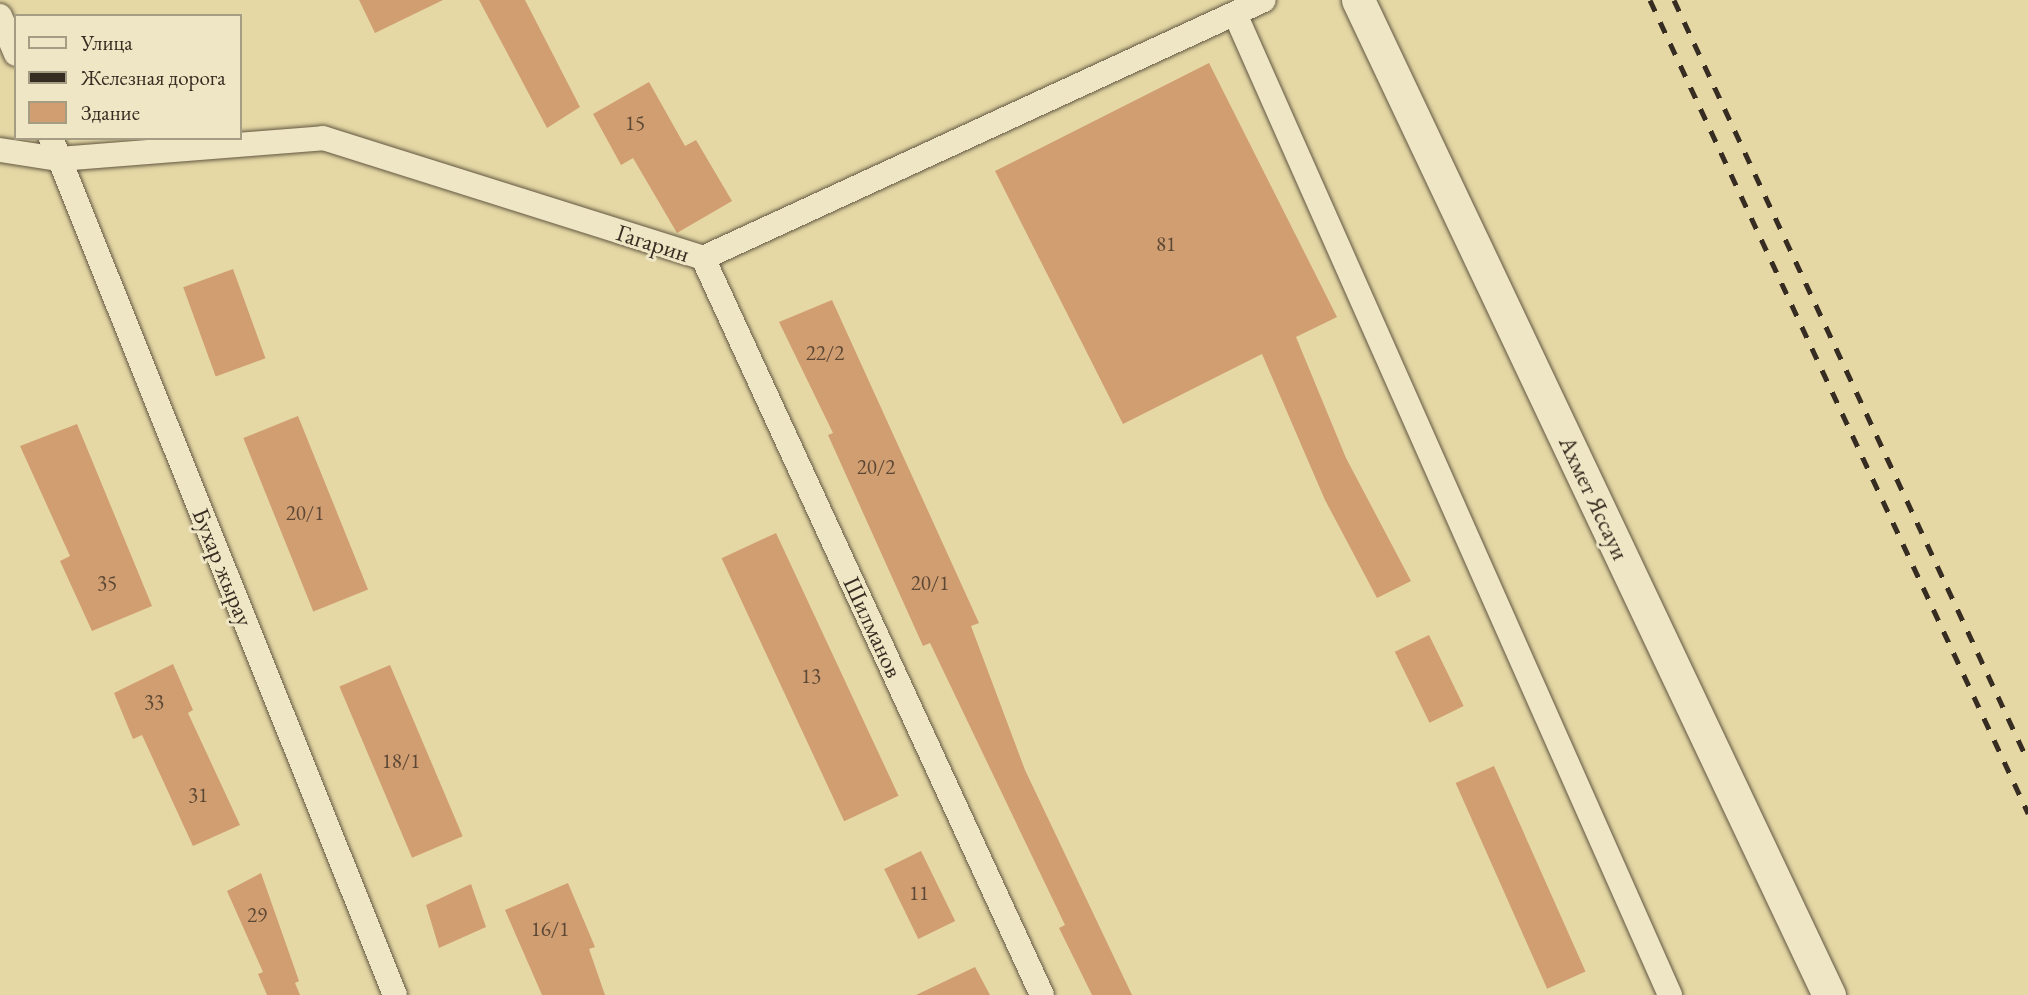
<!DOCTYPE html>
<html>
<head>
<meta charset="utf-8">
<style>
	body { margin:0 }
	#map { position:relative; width:2028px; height:995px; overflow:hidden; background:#e5d8a5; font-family:"EB Garamond",serif }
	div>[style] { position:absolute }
	.building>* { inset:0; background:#d19e71; transform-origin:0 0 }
	.roads { filter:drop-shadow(0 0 2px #625742) drop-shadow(0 0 2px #625742) }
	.minor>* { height:24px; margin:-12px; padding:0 12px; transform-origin:12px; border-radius:12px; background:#eee6c4 }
	.secondary>* { height:33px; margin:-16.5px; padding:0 16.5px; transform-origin:16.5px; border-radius:16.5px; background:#eee6c4 }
	.rail>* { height:5px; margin-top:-2.5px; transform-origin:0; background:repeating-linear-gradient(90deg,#362c21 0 12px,transparent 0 24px) }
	span { translate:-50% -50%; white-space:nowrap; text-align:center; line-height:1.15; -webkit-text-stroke:6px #eee6c4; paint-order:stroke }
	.number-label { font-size:21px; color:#5d4835 }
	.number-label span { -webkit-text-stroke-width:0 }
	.street-label { font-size:24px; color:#362c21 }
	.legend { position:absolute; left:14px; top:14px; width:228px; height:126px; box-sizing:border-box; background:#eee6c4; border:2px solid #a49c83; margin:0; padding:9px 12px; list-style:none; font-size:21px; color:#362c21 }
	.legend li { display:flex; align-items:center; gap:14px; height:35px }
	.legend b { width:35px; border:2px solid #a49c83 }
</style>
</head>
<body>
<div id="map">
	<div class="building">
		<i style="clip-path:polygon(359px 0,443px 0,375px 33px)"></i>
		<i style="clip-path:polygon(479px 0,525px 0,580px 107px,547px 128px)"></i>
		<i style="clip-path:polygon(1209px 63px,1337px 317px,1296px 337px,1346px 458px,1411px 581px,1377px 598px,1325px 500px,1262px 354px,1123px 424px,995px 171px)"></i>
		<i style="clip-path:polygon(649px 82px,685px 146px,696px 140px,732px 201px,677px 233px,633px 158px,621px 165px,593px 114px)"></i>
		<i style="left:233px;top:269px;width:95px;height:53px;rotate:70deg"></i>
		<i style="clip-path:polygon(832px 300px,979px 623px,971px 626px,1025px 770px,1132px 995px,1092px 995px,1059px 928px,1065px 925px,930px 643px,923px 646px,828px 435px,833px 433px,779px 322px)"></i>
		<i style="left:298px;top:416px;width:187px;height:59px;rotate:68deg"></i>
		<i style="clip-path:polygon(77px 424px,152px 606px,92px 631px,60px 561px,70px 556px,20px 446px)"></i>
		<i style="left:776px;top:533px;width:290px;height:60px;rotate:65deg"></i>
		<i style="left:1429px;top:635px;width:79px;height:38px;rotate:64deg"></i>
		<i style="clip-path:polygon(173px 664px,193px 710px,188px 713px,240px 825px,193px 846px,142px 735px,133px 739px,114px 693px)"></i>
		<i style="left:390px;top:665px;width:186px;height:55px;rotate:67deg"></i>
		<i style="left:1494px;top:766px;width:225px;height:42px;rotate:66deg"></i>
		<i style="left:921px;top:851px;width:78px;height:41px;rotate:64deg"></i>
		<i style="clip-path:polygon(261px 873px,299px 981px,295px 983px,300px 995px,267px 995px,258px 974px,263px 972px,227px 891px)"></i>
		<i style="clip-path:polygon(568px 883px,595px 947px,589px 949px,605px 995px,542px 995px,505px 910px)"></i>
		<i style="clip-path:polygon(471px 884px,486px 927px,439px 948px,426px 905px)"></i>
		<i style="clip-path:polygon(975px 967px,990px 995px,916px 995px)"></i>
	</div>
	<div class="roads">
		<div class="minor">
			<i style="left:0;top:16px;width:41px;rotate:67.2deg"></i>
			<i style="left:1236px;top:16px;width:1071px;rotate:66.09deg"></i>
			<i style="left:51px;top:138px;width:923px;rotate:68.13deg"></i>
			<i style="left:0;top:150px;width:60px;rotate:8.7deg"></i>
			<i style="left:59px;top:159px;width:265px;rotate:-4.5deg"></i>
			<i style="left:323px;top:138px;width:398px;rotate:17.5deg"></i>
			<i style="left:703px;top:258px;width:617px;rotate:-24.7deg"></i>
			<i style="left:703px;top:258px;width:811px;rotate:65.3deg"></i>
		</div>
		<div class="secondary">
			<i style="left:1358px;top:0;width:1101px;rotate:64.67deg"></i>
		</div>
	</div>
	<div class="rail">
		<i style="left:1650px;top:0;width:897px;rotate:65.06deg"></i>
		<i style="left:1674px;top:0;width:839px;rotate:65.05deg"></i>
	</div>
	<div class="number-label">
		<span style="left:635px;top:123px">15</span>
		<span style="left:1166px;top:244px">81</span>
		<span style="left:825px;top:353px">22/2</span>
		<span style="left:876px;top:467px">20/2</span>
		<span style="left:305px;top:513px">20/1</span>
		<span style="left:107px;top:583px">35</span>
		<span style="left:930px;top:583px">20/1</span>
		<span style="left:811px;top:676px">13</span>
		<span style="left:154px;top:702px">33</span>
		<span style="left:401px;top:761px">18/1</span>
		<span style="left:198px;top:795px">31</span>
		<span style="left:919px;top:893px">11</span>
		<span style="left:257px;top:915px">29</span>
		<span style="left:550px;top:929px">16/1</span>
	</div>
	<div class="street-label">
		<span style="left:653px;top:243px;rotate:18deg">Гагарин</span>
		<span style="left:1594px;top:498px;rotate:65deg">Ахмет Яссауи</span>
		<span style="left:223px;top:567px;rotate:68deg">Бухар жырау</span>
		<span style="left:873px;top:627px;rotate:65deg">Шилманов</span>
	</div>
	<ul class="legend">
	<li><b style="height:9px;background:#eee6c4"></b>Улица</li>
	<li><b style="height:9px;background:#362c21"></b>Железная дорога</li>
	<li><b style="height:19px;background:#d19e71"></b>Здание</li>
	</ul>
</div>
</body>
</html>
